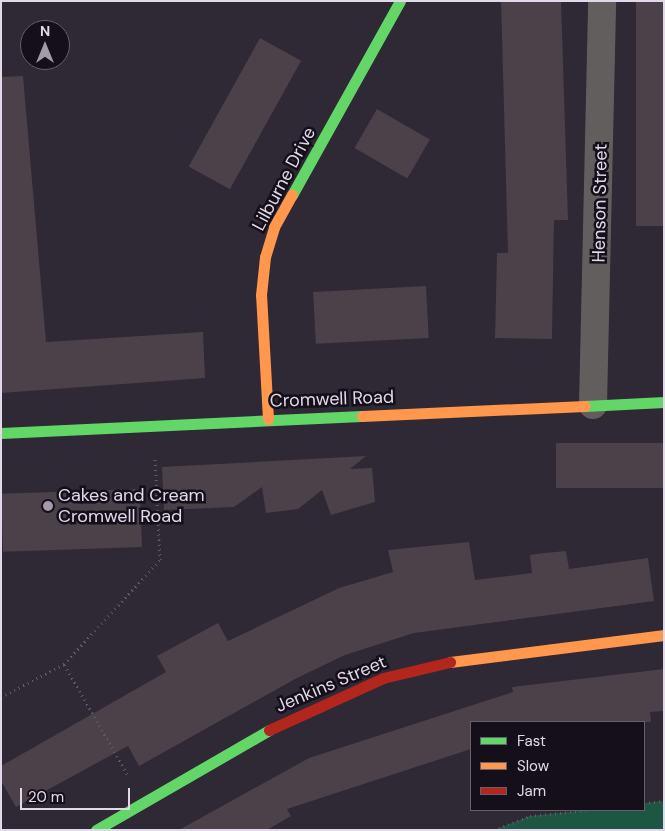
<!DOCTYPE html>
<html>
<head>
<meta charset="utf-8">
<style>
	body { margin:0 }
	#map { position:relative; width:665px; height:831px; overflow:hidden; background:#2f2835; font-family:"DM Sans",sans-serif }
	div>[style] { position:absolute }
	.green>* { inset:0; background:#1d5743 }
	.building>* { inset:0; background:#4a4149; transform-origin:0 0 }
	.path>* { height:3px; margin-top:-1.5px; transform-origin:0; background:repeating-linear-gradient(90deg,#625d60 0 1px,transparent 0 5px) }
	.street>* { height:28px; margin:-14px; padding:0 14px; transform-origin:14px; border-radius:14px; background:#635e5e }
	.fast>* { height:11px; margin:-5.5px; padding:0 5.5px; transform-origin:5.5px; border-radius:5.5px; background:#63d668 }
	.slow>* { height:11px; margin:-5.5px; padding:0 5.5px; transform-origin:5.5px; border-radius:5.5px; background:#ff974d }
	.jam>* { height:11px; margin:-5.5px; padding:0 5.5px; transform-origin:5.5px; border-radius:5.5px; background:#b3261e }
	.dots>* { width:14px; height:14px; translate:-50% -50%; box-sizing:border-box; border:2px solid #140f19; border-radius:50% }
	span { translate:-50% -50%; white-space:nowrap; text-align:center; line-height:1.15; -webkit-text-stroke:5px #140f19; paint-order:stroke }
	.street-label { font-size:18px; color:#e1d8e9 }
	.poi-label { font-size:18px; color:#e1d8e9 }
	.left { translate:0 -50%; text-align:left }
	.frame { position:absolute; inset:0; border:2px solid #e1d8e9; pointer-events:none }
	.legend { position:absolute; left:470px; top:721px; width:175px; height:90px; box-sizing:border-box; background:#140f19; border:1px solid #665f6c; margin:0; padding:6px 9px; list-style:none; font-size:15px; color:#e1d8e9 }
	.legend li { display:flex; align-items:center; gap:10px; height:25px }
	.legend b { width:25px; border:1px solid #665f6c }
	.north { position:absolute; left:20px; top:20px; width:50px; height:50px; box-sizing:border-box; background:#140f19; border:1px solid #665f6c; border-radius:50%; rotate:0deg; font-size:14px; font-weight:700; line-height:20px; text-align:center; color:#e1d8e9 }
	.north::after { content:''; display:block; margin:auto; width:18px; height:22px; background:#a39aaa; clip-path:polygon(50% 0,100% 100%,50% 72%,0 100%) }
	.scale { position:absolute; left:20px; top:788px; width:110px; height:22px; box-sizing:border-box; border:2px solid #e1d8e9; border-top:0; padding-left:6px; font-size:15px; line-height:18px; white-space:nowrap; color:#e1d8e9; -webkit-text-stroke:4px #140f19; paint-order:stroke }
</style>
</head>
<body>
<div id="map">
	<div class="green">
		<i style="clip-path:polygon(664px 801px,664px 830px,494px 830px,530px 816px,588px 810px,644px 810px,644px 803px)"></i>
	</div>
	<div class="building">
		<i style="clip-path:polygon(501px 1px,561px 1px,568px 220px,554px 220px,552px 339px,495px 338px,497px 253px,508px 253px)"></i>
		<i style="left:636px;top:1px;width:28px;height:225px"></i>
		<i style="left:260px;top:38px;width:47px;height:147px;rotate:29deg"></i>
		<i style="clip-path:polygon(23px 76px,46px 342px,203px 332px,205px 378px,1px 393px,1px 77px)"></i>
		<i style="left:377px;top:109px;width:61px;height:45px;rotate:30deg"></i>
		<i style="left:426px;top:286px;width:52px;height:113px;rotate:87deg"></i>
		<i style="left:664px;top:443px;width:45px;height:108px;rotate:90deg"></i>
		<i style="clip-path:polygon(366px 456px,350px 469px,372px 468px,375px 502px,331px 515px,322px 490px,298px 509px,266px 513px,262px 487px,234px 507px,164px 510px,162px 467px)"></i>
		<i style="left:140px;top:489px;width:58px;height:139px;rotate:88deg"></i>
		<i style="clip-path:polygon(469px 542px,475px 580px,532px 573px,530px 555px,545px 553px,566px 551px,569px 569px,648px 558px,654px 601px,414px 633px,345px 655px,297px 678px,139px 766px,128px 746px,16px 807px,1px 781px,1px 766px,166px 672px,157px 656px,218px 623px,228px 641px,339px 588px,393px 572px,388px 550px)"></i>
		<i style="clip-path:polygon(664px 669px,664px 711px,650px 712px,651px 722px,471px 722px,471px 749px,287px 809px,291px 816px,267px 830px,179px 830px,309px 758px,513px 692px,512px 687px)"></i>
	</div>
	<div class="path">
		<i style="left:1px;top:697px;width:71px;rotate:-27.6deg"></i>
		<i style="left:127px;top:774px;width:127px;rotate:-119.8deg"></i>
		<i style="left:64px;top:664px;width:142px;rotate:-47.3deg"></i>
		<i style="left:160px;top:560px;width:103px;rotate:-92.8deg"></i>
		<i style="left:644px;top:803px;width:20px;rotate:-6deg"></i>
		<i style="left:494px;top:830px;width:39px;rotate:-21deg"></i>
		<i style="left:530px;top:816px;width:58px;rotate:-5.9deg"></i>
	</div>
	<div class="street">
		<i style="left:593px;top:405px;width:404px;rotate:-88.7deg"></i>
	</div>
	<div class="fast">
		<i style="left:292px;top:195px;width:222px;rotate:-60.9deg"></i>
		<i style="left:585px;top:406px;width:79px;rotate:-2.9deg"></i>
		<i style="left:1px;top:433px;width:361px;rotate:-2.7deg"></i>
		<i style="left:96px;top:830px;width:200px;rotate:-30deg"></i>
	</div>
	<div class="slow">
		<i style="left:362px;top:416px;width:223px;rotate:-2.6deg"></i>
		<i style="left:268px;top:419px;width:124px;rotate:-93.2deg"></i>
		<i style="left:261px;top:295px;width:38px;rotate:-84deg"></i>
		<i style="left:265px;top:257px;width:31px;rotate:-73deg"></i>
		<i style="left:274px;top:227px;width:37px;rotate:-61deg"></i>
		<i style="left:450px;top:662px;width:216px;rotate:-7.2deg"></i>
	</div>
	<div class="jam">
		<i style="left:269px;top:730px;width:125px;rotate:-24.5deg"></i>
		<i style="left:383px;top:678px;width:69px;rotate:-13.4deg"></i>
	</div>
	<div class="dots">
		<i style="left:48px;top:506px;background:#a39aaa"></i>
	</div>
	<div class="street-label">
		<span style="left:284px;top:179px;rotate:-62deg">Lilburne Drive</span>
		<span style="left:600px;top:203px;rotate:-89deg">Henson Street</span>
		<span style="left:332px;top:399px;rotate:-2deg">Cromwell Road</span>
		<span style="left:331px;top:684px;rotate:-23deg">Jenkins Street</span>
	</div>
	<div class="poi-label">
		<span class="left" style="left:58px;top:506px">Cakes and Cream<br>Cromwell Road</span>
	</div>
	<div class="frame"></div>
	<ul class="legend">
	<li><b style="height:6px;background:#63d668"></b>Fast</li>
	<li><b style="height:6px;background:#ff974d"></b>Slow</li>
	<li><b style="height:6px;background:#b3261e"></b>Jam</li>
	</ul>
	<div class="north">N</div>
	<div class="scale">20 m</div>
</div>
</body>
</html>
